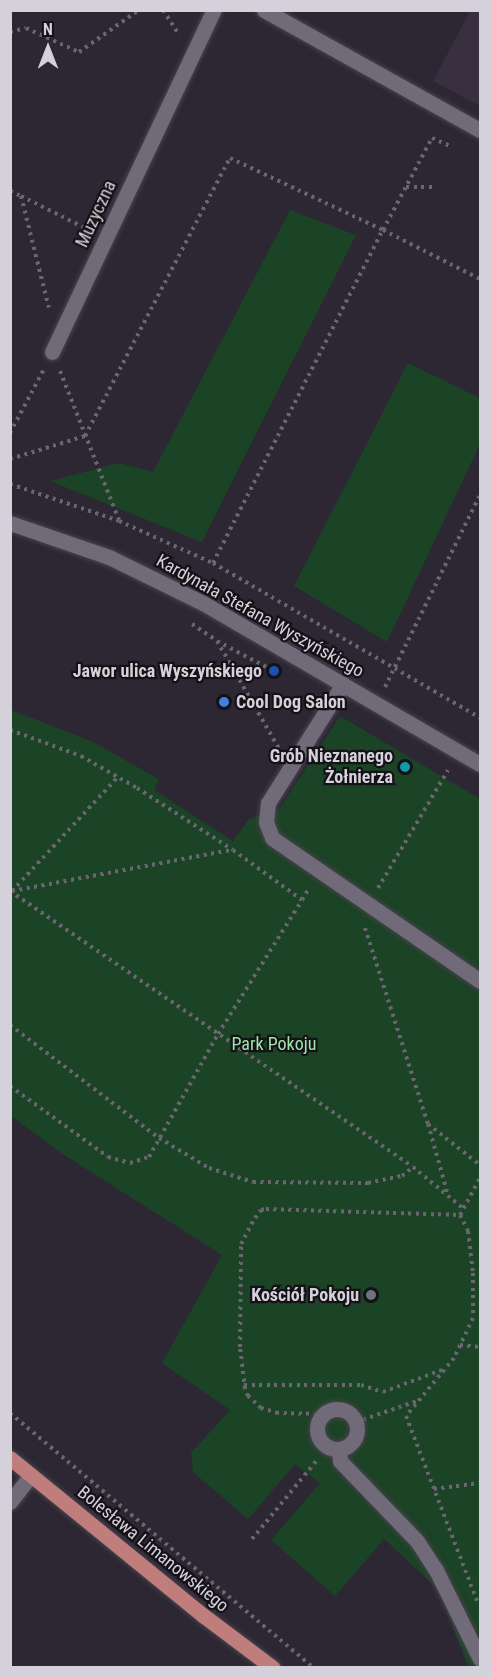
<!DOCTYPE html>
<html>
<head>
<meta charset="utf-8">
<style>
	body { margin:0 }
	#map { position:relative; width:491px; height:1678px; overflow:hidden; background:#2d2734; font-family:"Roboto Condensed",sans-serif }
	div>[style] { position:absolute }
	.built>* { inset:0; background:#382f41 }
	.green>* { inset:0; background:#1b4325 }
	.path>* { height:4px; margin-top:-2px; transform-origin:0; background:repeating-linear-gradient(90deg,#6a6570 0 3px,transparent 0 7.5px) }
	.roads { filter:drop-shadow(0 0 2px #48424d) drop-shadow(0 0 2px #48424d) }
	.minor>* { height:15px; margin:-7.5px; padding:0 7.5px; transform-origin:7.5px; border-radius:7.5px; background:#716a79 }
	.minor>.ring { margin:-7.5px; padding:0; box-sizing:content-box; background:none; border:15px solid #716a79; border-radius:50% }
	.major>* { height:15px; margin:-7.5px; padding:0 7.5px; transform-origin:7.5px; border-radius:7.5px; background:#bf7e7c }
	.dots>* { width:16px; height:16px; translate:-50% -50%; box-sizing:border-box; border:3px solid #141117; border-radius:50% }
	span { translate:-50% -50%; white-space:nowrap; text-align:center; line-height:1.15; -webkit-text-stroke:4.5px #141117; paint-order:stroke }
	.street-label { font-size:18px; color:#d5d1da }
	.poi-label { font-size:18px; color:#d5d1da; font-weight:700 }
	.right { translate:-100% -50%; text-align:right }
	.left { translate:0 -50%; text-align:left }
	.park-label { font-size:18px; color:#9ce5a9 }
	.frame { position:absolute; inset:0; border:12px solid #d5d1da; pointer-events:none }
	.north { position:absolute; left:18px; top:18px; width:60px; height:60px; -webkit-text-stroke:4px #141117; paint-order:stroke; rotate:0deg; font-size:16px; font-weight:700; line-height:24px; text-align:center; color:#d5d1da }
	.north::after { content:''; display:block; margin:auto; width:21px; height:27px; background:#d5d1da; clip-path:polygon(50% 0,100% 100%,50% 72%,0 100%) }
</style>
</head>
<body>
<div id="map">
	<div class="built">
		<i style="clip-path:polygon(470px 11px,480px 11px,480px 106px,433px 81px)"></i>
	</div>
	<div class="green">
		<i style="clip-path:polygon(290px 210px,356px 235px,202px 542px,50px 481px,119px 463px,153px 472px)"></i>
		<i style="clip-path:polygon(408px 363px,480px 398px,480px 444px,387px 642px,294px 586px)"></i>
		<i style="clip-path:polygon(11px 710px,91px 741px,159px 779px,154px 790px,233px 841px,249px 819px,279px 809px,340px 716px,480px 799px,480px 1667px,468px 1667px,439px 1590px,384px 1539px,335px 1596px,271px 1540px,320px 1483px,295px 1464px,248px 1519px,193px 1472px,191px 1453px,230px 1410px,162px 1363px,222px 1255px,61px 1153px,11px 1116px)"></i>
	</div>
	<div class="path">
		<i style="left:163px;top:10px;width:30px;rotate:57deg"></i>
		<i style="left:10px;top:32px;width:16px;rotate:-14deg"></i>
		<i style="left:26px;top:28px;width:58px;rotate:24.4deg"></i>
		<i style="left:79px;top:52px;width:73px;rotate:-35deg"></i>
		<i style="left:406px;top:187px;width:28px"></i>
		<i style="left:10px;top:191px;width:12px;rotate:24deg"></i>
		<i style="left:21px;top:196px;width:115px;rotate:76deg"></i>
		<i style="left:21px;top:196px;width:76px;rotate:26.6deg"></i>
		<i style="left:60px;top:371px;width:160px;rotate:68.4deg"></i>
		<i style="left:10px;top:433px;width:72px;rotate:-62deg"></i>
		<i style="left:10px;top:459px;width:78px;rotate:-17deg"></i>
		<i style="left:85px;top:436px;width:314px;rotate:-62.5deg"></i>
		<i style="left:230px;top:158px;width:169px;rotate:25.2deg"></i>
		<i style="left:383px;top:230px;width:104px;rotate:-62deg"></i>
		<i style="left:432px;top:138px;width:22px;rotate:24deg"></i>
		<i style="left:10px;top:484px;width:115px;rotate:18.7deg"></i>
		<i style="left:119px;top:521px;width:103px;rotate:24.1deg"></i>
		<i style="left:213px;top:563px;width:309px;rotate:30.1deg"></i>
		<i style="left:213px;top:563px;width:374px;rotate:-63deg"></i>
		<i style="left:383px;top:230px;width:109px;rotate:26.8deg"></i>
		<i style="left:192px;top:624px;width:30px;rotate:34deg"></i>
		<i style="left:217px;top:641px;width:58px;rotate:27.9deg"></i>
		<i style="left:217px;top:641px;width:125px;rotate:60.1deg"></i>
		<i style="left:385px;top:687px;width:214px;rotate:-63.7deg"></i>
		<i style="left:10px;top:730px;width:76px;rotate:20.1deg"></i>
		<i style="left:81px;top:756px;width:64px;rotate:29.7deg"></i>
		<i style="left:137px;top:788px;width:114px;rotate:32.9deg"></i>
		<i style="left:233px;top:850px;width:85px;rotate:35.9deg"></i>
		<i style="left:302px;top:900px;width:14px;rotate:-60deg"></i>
		<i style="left:378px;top:888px;width:137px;rotate:-59.3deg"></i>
		<i style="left:10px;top:891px;width:488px;rotate:34.4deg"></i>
		<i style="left:413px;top:1167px;width:66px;rotate:39.5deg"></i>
		<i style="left:12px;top:891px;width:224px;rotate:-10.6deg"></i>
		<i style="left:12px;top:891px;width:156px;rotate:-47.1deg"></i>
		<i style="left:365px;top:928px;width:206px;rotate:72.2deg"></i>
		<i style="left:428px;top:1124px;width:66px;rotate:38.3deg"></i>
		<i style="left:10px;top:1025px;width:187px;rotate:37.2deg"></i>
		<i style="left:159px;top:1138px;width:58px;rotate:31deg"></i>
		<i style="left:209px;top:1168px;width:46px;rotate:17.7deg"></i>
		<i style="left:253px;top:1182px;width:115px;rotate:0.5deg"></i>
		<i style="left:368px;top:1183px;width:35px;rotate:-12deg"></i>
		<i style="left:402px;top:1176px;width:14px;rotate:-39deg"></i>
		<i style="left:10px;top:1086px;width:121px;rotate:35.9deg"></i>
		<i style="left:108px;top:1157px;width:23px;rotate:15deg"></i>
		<i style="left:130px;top:1163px;width:20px;rotate:-18deg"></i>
		<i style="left:149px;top:1157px;width:141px;rotate:-60.7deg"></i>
		<i style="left:218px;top:1034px;width:158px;rotate:-57.9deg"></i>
		<i style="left:428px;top:1124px;width:74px;rotate:74.3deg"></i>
		<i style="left:460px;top:1215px;width:18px;rotate:63deg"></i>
		<i style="left:468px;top:1231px;width:42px;rotate:83.2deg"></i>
		<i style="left:473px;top:1273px;width:45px;rotate:90deg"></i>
		<i style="left:473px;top:1318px;width:44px;rotate:115.4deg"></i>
		<i style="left:454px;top:1358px;width:75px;rotate:129.6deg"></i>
		<i style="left:406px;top:1416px;width:198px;rotate:69deg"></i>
		<i style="left:460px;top:1215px;width:42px;rotate:-61.6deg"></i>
		<i style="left:460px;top:1345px;width:20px;rotate:6deg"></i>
		<i style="left:244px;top:1385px;width:117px"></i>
		<i style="left:361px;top:1385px;width:23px;rotate:18deg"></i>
		<i style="left:383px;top:1392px;width:66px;rotate:-20.4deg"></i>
		<i style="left:10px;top:1413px;width:397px;rotate:40deg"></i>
		<i style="left:324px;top:1414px;width:46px;rotate:-178.8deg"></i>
		<i style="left:278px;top:1413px;width:18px;rotate:-164deg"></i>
		<i style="left:261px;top:1408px;width:18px;rotate:-137deg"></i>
		<i style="left:248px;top:1396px;width:8px;rotate:-113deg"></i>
		<i style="left:245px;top:1389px;width:42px;rotate:-96.8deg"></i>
		<i style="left:240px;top:1347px;width:103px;rotate:-89.4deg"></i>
		<i style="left:241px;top:1244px;width:30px;rotate:-62deg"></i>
		<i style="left:255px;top:1218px;width:10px;rotate:-53deg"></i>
		<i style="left:261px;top:1210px;width:5px;rotate:-11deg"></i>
		<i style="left:266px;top:1209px;width:194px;rotate:1.8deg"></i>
		<i style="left:356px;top:1422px;width:65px;rotate:-19deg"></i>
		<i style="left:434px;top:1489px;width:46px;rotate:-7.4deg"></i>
		<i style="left:252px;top:1539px;width:104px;rotate:-50.5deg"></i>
	</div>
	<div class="roads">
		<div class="minor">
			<i style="left:264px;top:10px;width:247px;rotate:29.1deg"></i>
			<i style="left:52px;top:352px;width:378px;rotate:-64.7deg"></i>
			<i style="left:10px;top:523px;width:105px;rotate:19deg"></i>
			<i style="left:109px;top:557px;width:105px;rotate:26.1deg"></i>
			<i style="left:203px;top:603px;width:320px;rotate:30.2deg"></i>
			<i style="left:343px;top:684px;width:141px;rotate:122.2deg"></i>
			<i style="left:268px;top:803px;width:19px;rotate:96deg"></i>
			<i style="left:266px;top:822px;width:17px;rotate:69deg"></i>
			<i style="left:272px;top:838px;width:252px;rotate:34.5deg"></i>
			<i class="ring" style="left:317px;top:1409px;width:25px;height:25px"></i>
			<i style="left:339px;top:1449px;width:12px;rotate:85deg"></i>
			<i style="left:340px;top:1461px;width:111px;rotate:46.1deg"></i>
			<i style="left:417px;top:1541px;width:35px;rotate:57deg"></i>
			<i style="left:436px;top:1570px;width:99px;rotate:63.7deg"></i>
			<i style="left:10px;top:1502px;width:34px;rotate:-52deg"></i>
		</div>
		<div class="major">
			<i style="left:10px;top:1458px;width:250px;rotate:39.2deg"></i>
			<i style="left:204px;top:1616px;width:86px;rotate:37deg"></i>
		</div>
	</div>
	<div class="dots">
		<i style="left:274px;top:671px;background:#1a4fb4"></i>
		<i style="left:224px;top:702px;background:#3f7fe0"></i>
		<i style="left:405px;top:767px;background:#0f9aa8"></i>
		<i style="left:371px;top:1295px;background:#6b7280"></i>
	</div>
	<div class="street-label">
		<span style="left:96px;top:214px;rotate:-65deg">Muzyczna</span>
		<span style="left:260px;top:616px;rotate:29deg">Kardynała Stefana Wyszyńskiego</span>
		<span style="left:153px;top:1549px;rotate:39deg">Bolesława Limanowskiego</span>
	</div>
	<div class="poi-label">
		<span class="right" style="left:262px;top:671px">Jawor ulica Wyszyńskiego</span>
		<span class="left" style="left:236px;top:702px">Cool Dog Salon</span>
		<span class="right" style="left:393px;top:767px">Grób Nieznanego<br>Żołnierza</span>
		<span class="right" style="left:359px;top:1295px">Kościół Pokoju</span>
	</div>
	<div class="park-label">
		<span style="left:274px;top:1044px">Park Pokoju</span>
	</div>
	<div class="frame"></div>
	<div class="north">N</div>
</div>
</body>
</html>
